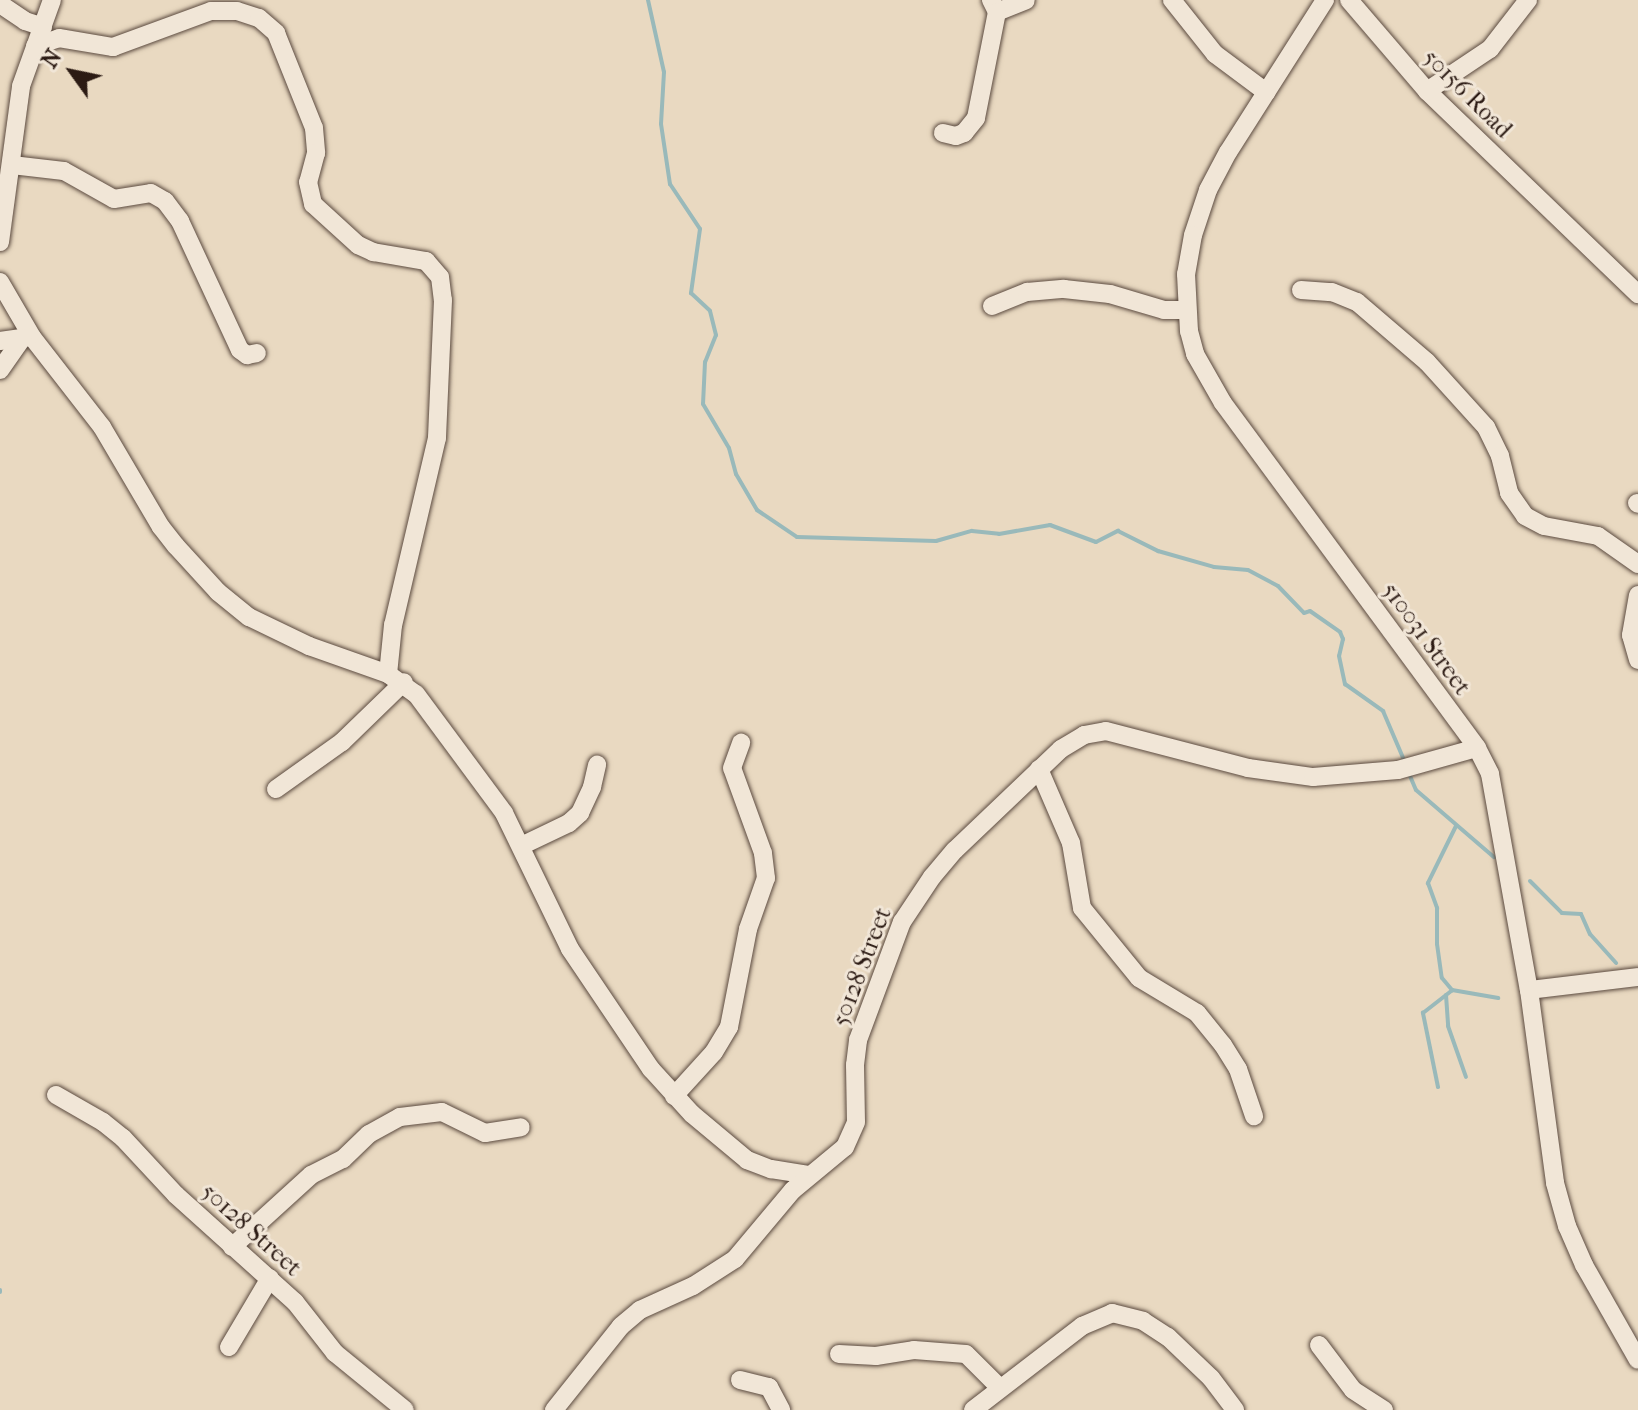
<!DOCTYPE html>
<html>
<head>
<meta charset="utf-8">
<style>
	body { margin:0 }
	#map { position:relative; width:1638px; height:1410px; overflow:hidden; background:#e9d9c1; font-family:"IM FELL French Canon",serif }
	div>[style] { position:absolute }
	.stream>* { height:4px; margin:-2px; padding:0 2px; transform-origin:2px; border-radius:2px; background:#99b9ba }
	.roads { filter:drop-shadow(0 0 2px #5b4a3f) drop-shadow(0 0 2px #5b4a3f) }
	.minor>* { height:18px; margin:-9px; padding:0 9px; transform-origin:9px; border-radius:9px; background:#f1e6d7 }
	span { translate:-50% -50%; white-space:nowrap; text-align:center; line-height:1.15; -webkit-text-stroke:6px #f1e6d7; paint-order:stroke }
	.street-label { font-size:24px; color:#2c1b14 }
	.north { position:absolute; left:32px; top:32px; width:80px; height:80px; -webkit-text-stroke:6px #f1e6d7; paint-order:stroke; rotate:303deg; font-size:22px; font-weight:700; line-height:32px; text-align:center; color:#2c1b14 }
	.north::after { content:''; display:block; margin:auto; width:28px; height:36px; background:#2c1b14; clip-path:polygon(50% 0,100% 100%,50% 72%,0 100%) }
</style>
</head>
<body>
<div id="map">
	<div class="stream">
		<i style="left:648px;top:0;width:74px;rotate:77.5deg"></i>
		<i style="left:664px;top:72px;width:52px;rotate:93.3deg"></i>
		<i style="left:661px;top:124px;width:61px;rotate:81.5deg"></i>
		<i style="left:670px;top:184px;width:54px;rotate:56.3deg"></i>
		<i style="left:700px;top:229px;width:65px;rotate:98deg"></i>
		<i style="left:691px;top:293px;width:26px;rotate:43deg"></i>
		<i style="left:710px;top:311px;width:25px;rotate:76deg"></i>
		<i style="left:716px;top:335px;width:29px;rotate:112deg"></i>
		<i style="left:705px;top:362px;width:42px;rotate:92.7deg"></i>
		<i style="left:703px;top:404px;width:51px;rotate:59.4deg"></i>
		<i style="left:729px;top:448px;width:27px;rotate:75deg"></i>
		<i style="left:736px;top:474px;width:42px;rotate:59.7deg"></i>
		<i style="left:757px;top:510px;width:48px;rotate:34deg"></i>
		<i style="left:797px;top:537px;width:139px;rotate:1.6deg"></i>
		<i style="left:936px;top:541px;width:37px;rotate:-16deg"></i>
		<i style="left:972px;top:531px;width:27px;rotate:6deg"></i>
		<i style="left:999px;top:534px;width:52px;rotate:-10deg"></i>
		<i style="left:1050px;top:525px;width:49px;rotate:20.3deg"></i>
		<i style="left:1096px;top:542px;width:25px;rotate:-27deg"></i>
		<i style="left:1118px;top:531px;width:45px;rotate:26.6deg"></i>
		<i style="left:1158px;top:551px;width:58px;rotate:15.9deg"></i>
		<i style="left:1214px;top:567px;width:34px;rotate:5deg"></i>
		<i style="left:1248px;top:570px;width:34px;rotate:28deg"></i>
		<i style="left:1278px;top:586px;width:37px;rotate:46deg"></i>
		<i style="left:1304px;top:613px;width:6px;rotate:-18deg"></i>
		<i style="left:1310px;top:611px;width:37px;rotate:35deg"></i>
		<i style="left:1340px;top:632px;width:8px;rotate:67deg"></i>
		<i style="left:1343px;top:639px;width:17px;rotate:103deg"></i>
		<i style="left:1339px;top:656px;width:29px;rotate:78deg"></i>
		<i style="left:1345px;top:684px;width:47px;rotate:35.4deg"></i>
		<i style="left:1383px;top:711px;width:53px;rotate:66.8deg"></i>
		<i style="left:1410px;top:776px;width:15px;rotate:67deg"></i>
		<i style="left:1416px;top:790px;width:103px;rotate:40.7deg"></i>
		<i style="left:1456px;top:826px;width:64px;rotate:116.2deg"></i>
		<i style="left:1428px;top:883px;width:27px;rotate:70deg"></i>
		<i style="left:1437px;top:908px;width:36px;rotate:90deg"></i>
		<i style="left:1437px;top:944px;width:34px;rotate:82deg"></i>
		<i style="left:1442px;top:978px;width:16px;rotate:50deg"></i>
		<i style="left:1452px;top:990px;width:47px;rotate:9.9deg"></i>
		<i style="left:1530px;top:881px;width:45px;rotate:45deg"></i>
		<i style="left:1562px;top:913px;width:19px;rotate:3deg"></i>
		<i style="left:1581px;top:914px;width:22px;rotate:66deg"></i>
		<i style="left:1590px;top:934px;width:39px;rotate:48deg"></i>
		<i style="left:1446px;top:995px;width:31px;rotate:86deg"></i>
		<i style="left:1448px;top:1026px;width:54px;rotate:70.6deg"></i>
		<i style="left:1438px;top:1087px;width:76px;rotate:-101.5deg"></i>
		<i style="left:1423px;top:1013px;width:37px;rotate:-38deg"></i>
		<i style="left:0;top:1290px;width:2px;rotate:90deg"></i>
	</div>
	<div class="roads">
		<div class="minor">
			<i style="left:991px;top:0;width:13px;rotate:63deg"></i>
			<i style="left:997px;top:12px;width:31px;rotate:-22deg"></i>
			<i style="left:1172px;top:0;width:69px;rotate:51.5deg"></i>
			<i style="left:1215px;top:54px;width:64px;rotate:36.7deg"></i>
			<i style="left:1325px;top:0;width:180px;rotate:122.5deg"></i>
			<i style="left:1228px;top:152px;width:43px;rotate:117.8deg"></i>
			<i style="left:1208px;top:190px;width:47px;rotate:108.4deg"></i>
			<i style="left:1193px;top:235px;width:40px;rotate:100deg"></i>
			<i style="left:1186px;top:274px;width:57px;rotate:87deg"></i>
			<i style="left:1189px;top:331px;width:24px;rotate:75deg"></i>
			<i style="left:1195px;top:354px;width:56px;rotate:60.3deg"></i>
			<i style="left:1223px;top:403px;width:428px;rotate:53.6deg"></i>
			<i style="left:1477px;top:748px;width:29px;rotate:63deg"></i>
			<i style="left:1490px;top:774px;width:219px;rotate:79.8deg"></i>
			<i style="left:1529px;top:990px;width:195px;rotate:82.3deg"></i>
			<i style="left:1555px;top:1183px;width:45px;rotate:74.4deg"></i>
			<i style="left:1567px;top:1226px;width:43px;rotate:66.4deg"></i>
			<i style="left:1584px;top:1265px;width:109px;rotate:60.4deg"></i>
			<i style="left:1349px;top:0;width:120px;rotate:49.4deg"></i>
			<i style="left:1427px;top:91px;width:293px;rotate:43.9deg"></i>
			<i style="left:0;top:4px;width:30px;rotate:34deg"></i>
			<i style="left:25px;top:21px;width:19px;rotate:18deg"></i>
			<i style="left:35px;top:46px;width:25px;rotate:-18deg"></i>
			<i style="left:59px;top:38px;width:55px;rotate:9.5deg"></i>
			<i style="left:113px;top:47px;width:104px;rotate:-20.2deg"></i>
			<i style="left:211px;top:11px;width:26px"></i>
			<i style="left:237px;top:11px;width:23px;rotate:18deg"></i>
			<i style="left:259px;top:18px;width:23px;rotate:41deg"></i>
			<i style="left:276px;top:33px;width:102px;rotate:68.2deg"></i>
			<i style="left:314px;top:128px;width:25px;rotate:85deg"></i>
			<i style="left:316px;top:153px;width:30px;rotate:105deg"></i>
			<i style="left:308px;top:182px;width:23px;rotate:77deg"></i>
			<i style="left:313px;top:204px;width:61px;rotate:42.3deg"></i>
			<i style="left:358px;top:245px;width:17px;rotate:25deg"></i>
			<i style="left:373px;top:252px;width:54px;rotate:9.6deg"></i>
			<i style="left:426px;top:261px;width:21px;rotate:49deg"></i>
			<i style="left:440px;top:277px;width:23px;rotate:83deg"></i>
			<i style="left:443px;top:300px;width:138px;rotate:92.5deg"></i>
			<i style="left:437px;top:438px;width:192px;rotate:103.2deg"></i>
			<i style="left:393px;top:625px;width:49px;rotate:95.8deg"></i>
			<i style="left:1427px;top:91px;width:76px;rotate:-33.7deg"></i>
			<i style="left:1490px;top:49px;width:62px;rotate:-52.2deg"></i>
			<i style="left:943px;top:133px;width:13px;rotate:13deg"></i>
			<i style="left:956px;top:136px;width:9px;rotate:-21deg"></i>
			<i style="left:964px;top:133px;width:19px;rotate:-51deg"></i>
			<i style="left:976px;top:118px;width:108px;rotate:-78.8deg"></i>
			<i style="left:12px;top:165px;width:52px;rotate:6.6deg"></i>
			<i style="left:64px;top:171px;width:57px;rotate:29.2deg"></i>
			<i style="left:114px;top:199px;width:37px;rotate:-9deg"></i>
			<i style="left:151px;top:193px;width:16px;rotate:30deg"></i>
			<i style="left:165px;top:201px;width:25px;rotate:53deg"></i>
			<i style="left:180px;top:221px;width:142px;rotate:65.1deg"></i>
			<i style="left:240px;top:350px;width:9px;rotate:36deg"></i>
			<i style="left:247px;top:355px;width:10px;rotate:-11deg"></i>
			<i style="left:0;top:242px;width:157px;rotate:-82.3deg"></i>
			<i style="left:21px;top:86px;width:91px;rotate:-70.2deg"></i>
			<i style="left:0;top:282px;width:64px;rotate:59.8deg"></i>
			<i style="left:32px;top:337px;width:114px;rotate:52.1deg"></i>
			<i style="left:102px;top:427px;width:116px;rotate:59.5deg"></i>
			<i style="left:161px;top:527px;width:24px;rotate:52deg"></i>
			<i style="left:176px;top:546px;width:62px;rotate:47.6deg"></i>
			<i style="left:218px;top:592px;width:40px;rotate:39deg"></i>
			<i style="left:249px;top:617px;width:67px;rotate:25.8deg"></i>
			<i style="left:309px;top:646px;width:84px;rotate:19.5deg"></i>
			<i style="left:388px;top:674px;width:34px;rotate:36deg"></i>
			<i style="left:416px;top:694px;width:148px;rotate:53.5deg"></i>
			<i style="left:504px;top:813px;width:151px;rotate:64.1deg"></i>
			<i style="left:570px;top:949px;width:145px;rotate:56deg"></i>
			<i style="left:651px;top:1069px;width:61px;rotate:47.7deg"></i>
			<i style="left:692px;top:1114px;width:72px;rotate:39.9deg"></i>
			<i style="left:747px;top:1160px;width:26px;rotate:21deg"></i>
			<i style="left:771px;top:1169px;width:36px;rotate:9deg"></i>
			<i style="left:1301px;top:290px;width:31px;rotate:4deg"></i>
			<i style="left:1332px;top:292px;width:27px;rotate:22deg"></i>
			<i style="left:1357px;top:302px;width:92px;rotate:40.6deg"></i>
			<i style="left:1427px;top:362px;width:88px;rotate:47.8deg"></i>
			<i style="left:1486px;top:427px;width:32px;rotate:64deg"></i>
			<i style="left:1500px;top:456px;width:38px;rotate:76deg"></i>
			<i style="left:1509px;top:493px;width:28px;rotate:55deg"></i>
			<i style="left:1525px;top:516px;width:21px;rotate:28deg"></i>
			<i style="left:1544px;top:526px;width:55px;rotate:10.5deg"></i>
			<i style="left:1598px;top:536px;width:49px;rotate:35deg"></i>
			<i style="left:992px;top:306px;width:38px;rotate:-22deg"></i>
			<i style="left:1027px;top:292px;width:37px;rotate:-5deg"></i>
			<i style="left:1064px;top:289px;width:46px;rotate:6.2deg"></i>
			<i style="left:1110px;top:294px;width:56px;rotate:16.5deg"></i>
			<i style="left:1164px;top:310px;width:22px"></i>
			<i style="left:0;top:341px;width:29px;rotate:-8deg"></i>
			<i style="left:0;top:370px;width:39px;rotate:-55deg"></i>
			<i style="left:1637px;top:503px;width:1px;rotate:45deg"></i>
			<i style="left:1638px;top:595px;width:41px;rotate:99.9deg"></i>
			<i style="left:1631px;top:635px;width:26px;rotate:74deg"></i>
			<i style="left:1039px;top:769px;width:81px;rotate:66.6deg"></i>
			<i style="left:1071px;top:843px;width:66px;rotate:80.4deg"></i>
			<i style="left:1082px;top:908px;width:90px;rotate:50.8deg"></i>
			<i style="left:1139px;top:978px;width:68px;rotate:31.1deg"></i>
			<i style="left:1197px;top:1013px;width:41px;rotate:50.9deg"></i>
			<i style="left:1223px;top:1045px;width:28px;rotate:58deg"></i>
			<i style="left:1238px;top:1069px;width:50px;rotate:71.2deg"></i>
			<i style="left:276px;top:789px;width:81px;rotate:-35.5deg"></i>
			<i style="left:342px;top:742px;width:86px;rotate:-44.1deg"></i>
			<i style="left:521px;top:846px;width:53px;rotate:-25.6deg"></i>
			<i style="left:569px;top:823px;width:15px;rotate:-42deg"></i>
			<i style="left:580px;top:813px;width:29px;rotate:-65deg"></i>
			<i style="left:592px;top:787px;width:23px;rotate:-77deg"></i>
			<i style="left:1529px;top:990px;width:110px;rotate:-6.8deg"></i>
			<i style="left:56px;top:1095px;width:54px;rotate:29.9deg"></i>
			<i style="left:103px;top:1122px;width:26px;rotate:39deg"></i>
			<i style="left:123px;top:1138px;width:78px;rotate:47.1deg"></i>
			<i style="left:176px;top:1195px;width:160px;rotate:42deg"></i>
			<i style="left:295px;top:1302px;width:65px;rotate:51.9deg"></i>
			<i style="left:335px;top:1353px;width:90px;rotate:39.2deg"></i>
			<i style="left:674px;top:1096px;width:59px;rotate:-47.7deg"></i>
			<i style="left:714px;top:1052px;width:29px;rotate:-59deg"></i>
			<i style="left:729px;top:1027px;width:100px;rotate:-79deg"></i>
			<i style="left:748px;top:929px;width:54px;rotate:-70.6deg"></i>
			<i style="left:766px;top:878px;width:25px;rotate:-97deg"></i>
			<i style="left:763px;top:853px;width:90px;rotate:-110deg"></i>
			<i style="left:732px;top:768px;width:27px;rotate:-70deg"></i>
			<i style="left:232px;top:1247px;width:107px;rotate:-42.3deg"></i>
			<i style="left:311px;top:1175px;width:36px;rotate:-27deg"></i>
			<i style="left:343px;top:1159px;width:36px;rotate:-44deg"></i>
			<i style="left:369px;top:1134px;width:35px;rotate:-29deg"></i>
			<i style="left:400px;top:1117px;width:42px;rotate:-6.8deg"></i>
			<i style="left:442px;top:1112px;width:48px;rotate:26deg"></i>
			<i style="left:485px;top:1133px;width:36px;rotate:-9deg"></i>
			<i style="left:1319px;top:1345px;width:56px;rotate:52.9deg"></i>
			<i style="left:1353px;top:1390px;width:37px;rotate:33deg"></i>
			<i style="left:229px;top:1347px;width:80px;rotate:-59.3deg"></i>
			<i style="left:839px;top:1354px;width:37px;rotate:3deg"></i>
			<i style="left:876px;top:1356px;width:38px;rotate:-9deg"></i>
			<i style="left:914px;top:1350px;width:52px;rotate:4.4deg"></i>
			<i style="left:966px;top:1354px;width:48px;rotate:45deg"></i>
			<i style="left:740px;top:1380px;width:30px;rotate:14deg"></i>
			<i style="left:769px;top:1387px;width:26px;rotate:62deg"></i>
			<i style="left:554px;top:1410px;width:107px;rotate:-51.4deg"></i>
			<i style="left:621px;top:1326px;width:25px;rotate:-40deg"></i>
			<i style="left:640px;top:1310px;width:58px;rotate:-24.4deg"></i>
			<i style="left:693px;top:1286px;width:50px;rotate:-32.7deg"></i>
			<i style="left:735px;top:1259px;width:90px;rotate:-50deg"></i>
			<i style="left:793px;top:1190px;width:67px;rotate:-39.6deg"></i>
			<i style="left:845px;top:1147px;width:27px;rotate:-66deg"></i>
			<i style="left:856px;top:1122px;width:57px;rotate:-91deg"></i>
			<i style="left:855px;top:1065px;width:25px;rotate:-83deg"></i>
			<i style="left:858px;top:1040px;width:126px;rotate:-69.6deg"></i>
			<i style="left:902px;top:922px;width:54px;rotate:-56.3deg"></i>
			<i style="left:932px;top:877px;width:35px;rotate:-50deg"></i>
			<i style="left:955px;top:850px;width:146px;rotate:-43.6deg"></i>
			<i style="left:1061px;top:749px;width:27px;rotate:-31deg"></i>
			<i style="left:1084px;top:735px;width:22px;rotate:-10deg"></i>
			<i style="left:1106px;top:731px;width:147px;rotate:14.6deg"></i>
			<i style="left:1248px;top:768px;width:66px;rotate:7.9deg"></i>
			<i style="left:1313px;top:777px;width:85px;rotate:-4.7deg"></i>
			<i style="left:1398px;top:770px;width:82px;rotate:-15.6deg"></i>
			<i style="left:973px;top:1410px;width:138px;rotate:-37.6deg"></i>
			<i style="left:1082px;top:1326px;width:33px;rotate:-23deg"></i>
			<i style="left:1112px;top:1313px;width:32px;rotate:14deg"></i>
			<i style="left:1143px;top:1321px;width:30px;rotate:33deg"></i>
			<i style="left:1168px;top:1337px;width:59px;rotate:43.6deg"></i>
			<i style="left:1211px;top:1378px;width:40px;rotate:53deg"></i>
		</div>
	</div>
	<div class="street-label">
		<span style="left:1467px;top:94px;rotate:45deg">50156 Road</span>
		<span style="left:1426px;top:639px;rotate:54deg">510031 Street</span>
		<span style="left:862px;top:967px;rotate:-69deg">50128 Street</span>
		<span style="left:251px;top:1230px;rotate:42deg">50128 Street</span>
	</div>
	<div class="north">N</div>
</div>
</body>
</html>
